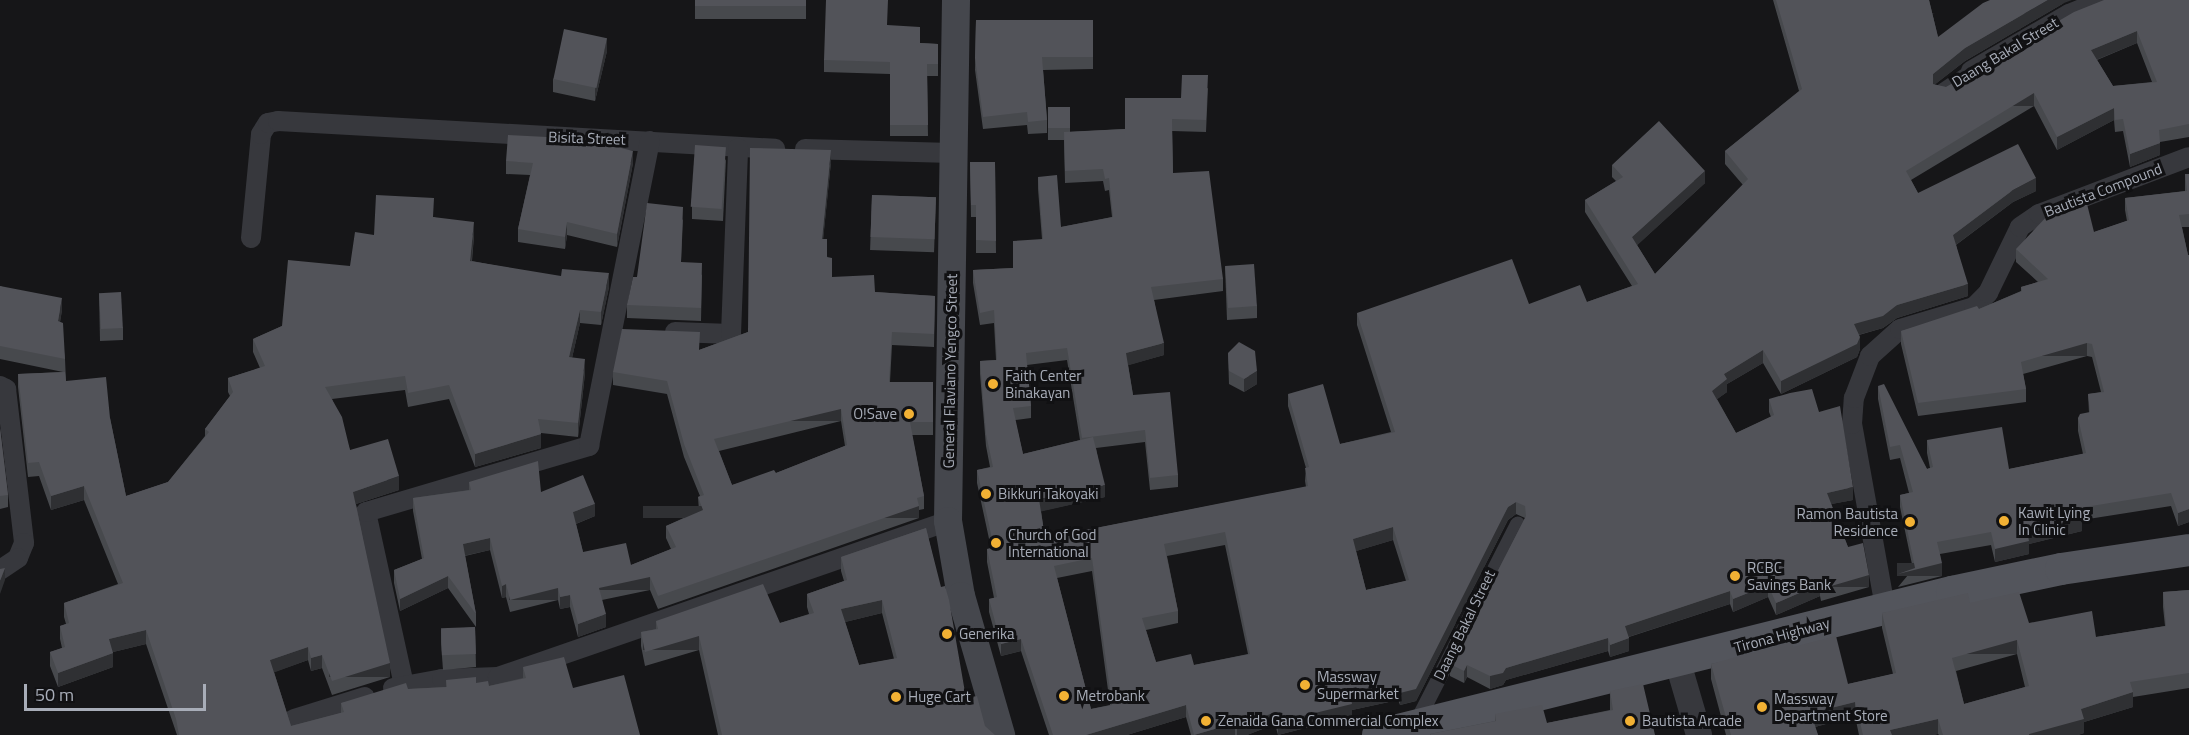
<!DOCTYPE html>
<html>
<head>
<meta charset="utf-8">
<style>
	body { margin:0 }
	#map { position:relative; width:2189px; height:735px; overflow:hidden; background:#161618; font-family:"Titillium Web",sans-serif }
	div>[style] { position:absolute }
	.pedestrian>* { height:15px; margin:-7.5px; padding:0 7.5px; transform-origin:7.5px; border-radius:7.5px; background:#37383d }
	.minor>* { height:20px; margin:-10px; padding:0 10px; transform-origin:10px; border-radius:10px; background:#37383d }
	.tertiary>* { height:26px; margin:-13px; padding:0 13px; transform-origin:13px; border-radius:13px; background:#37383d }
	.secondary>* { height:28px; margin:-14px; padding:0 14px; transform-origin:14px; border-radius:14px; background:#45474d }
	.primary>* { height:32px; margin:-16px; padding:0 16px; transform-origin:16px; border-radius:16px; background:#53555c }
	.wall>* { inset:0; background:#47494d; transform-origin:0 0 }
	.shaded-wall>* { inset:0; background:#2f3033; transform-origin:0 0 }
	.building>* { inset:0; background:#525359; transform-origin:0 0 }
	.dots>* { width:16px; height:16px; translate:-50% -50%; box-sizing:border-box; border:3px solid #111113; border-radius:50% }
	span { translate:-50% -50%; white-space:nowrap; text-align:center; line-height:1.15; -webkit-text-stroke:6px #111113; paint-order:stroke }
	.street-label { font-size:15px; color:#a8adb8 }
	.poi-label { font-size:15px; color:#a8adb8 }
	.left { translate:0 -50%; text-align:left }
	.right { translate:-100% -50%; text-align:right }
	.scale { position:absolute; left:24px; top:684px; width:182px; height:27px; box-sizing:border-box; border:3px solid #a8adb8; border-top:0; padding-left:8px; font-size:18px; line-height:21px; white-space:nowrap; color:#a8adb8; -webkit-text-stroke:4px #111113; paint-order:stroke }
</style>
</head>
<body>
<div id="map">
	<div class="pedestrian">
		<i style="left:1941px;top:91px;width:36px;rotate:-34deg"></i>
		<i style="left:1415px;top:724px;width:225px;rotate:-63deg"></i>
	</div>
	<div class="minor">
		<i style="left:1971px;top:71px;width:113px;rotate:-30.2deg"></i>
		<i style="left:2069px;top:14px;width:37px;rotate:-22deg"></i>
		<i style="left:805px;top:149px;width:147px;rotate:1.6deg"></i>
		<i style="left:251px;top:238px;width:104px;rotate:-84.5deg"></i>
		<i style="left:261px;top:134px;width:13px;rotate:-58deg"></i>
		<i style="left:268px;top:123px;width:10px;rotate:-11deg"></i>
		<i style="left:278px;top:121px;width:498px;rotate:3.2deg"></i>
		<i style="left:675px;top:332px;width:56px;rotate:2deg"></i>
		<i style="left:731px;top:334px;width:186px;rotate:-87.8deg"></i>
		<i style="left:0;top:386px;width:7px;rotate:27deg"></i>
		<i style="left:6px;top:389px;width:155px;rotate:83.3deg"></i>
		<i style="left:24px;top:543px;width:16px;rotate:112deg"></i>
		<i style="left:18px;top:558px;width:22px;rotate:146deg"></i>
		<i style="left:1885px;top:607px;width:186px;rotate:-100.2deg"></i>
		<i style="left:1852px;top:424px;width:26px;rotate:-86deg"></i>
		<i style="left:1854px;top:398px;width:45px;rotate:-69.1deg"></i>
		<i style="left:1870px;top:356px;width:40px;rotate:-42deg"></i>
		<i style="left:1900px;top:329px;width:77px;rotate:-16.6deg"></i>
		<i style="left:1974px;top:307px;width:20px;rotate:-45deg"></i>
		<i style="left:1988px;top:293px;width:73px;rotate:-64.1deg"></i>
		<i style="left:2020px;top:227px;width:23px;rotate:-34deg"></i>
		<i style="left:2039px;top:214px;width:160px;rotate:-20.8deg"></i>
		<i style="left:404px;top:685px;width:177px;rotate:-102.4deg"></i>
		<i style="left:366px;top:512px;width:233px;rotate:-16.5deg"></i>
		<i style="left:589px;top:446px;width:311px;rotate:-78.7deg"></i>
		<i style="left:393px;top:688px;width:50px;rotate:-10.4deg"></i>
		<i style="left:442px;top:679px;width:56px;rotate:-2deg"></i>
		<i style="left:498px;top:677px;width:476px;rotate:-19.1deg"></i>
		<i style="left:294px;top:719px;width:74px;rotate:-17.2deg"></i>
	</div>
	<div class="tertiary">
		<i style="left:1678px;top:663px;width:75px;rotate:73.7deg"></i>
	</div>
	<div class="secondary">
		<i style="left:956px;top:0;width:521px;rotate:90.88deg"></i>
		<i style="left:948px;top:521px;width:76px;rotate:80.2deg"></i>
		<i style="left:961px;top:596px;width:145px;rotate:73.9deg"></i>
	</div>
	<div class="primary">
		<i style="left:1378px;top:735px;width:592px;rotate:-13.99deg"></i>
		<i style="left:1952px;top:592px;width:111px;rotate:-11.9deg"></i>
		<i style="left:2061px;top:569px;width:129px;rotate:-8.4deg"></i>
	</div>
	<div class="wall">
		<i style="left:695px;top:0;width:111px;height:19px"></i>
		<i style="clip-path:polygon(evenodd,1773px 0,1929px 0,1938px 37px,2064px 3px,1965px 61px,1934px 85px,1946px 87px,2189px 0,2189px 137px,2160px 142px,2160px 155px,2130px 167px,2123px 131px,2115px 132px,2114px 120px,2057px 150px,2034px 106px,1911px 180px,1918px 193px,2036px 191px,2013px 202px,1956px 245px,1968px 296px,1897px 318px,1883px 328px,1859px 335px,1860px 349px,1857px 357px,1781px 394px,1763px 363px,1727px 384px,1727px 392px,1717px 399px,1736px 433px,1771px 417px,1769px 412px,1769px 399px,1819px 412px,1853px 500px,1831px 504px,1848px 547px,1869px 587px,1821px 601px,1820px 596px,1776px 615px,1768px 597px,1733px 612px,1730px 604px,1629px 637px,1629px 651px,1610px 657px,1608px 651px,1506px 680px,1503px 685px,1490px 689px,1467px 677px,1464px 683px,1450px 676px,1450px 664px,1525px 518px,1516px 514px,1508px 520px,1416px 701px,1400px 705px,1398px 700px,1352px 710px,1352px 716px,1278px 735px,1275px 724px,1247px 735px,1191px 735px,1186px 717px,1127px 735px,1049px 735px,1021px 651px,1001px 656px,989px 612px,989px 599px,994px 598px,987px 562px,987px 549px,991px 548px,977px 483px,977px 470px,990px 467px,986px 446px,980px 374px,980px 361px,996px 360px,994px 323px,980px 325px,973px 283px,973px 270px,1013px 268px,1042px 239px,1038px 189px,1038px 177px,1061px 227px,1112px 217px,1109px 190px,1105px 191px,1103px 181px,1065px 183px,1064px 140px,1048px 140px,1048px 107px,1070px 107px,1070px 132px,1125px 129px,1181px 98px,1208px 88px,1206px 132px,1172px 131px,1173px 173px,1223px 279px,1223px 291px,1154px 300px,1164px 355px,1128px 365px,1133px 395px,1178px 475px,1178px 487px,1150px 490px,1145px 442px,1096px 448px,1105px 497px,1041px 511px,1045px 538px,1306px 487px,1305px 481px,1306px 468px,1288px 406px,1288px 394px,1340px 444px,1391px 432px,1357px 325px,1357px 313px,1587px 302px,1632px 286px,1585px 212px,1585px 200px,1616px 181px,1612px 177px,1612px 165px,1705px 183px,1637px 245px,1655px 274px,1743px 185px,1725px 164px,1725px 151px,1799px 91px,1773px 0,2137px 43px,2152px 82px,2113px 86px,2097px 60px,2137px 43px,1773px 0,1067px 360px,1080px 440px,1023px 454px,1015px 420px,1031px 418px,1031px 406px,1027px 365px,1067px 360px,1773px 0,1393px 540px,1406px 581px,1366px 590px,1356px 551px,1393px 540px,1773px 0,1225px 545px,1248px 654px,1194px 665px,1156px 662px,1146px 630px,1178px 623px,1178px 611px,1167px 556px,1225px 545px,1773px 0,1092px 571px,1110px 705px,1091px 709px,1057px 578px,1092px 571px)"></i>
		<i style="clip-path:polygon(976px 20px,1093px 20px,1093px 69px,1043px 70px,1047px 120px,1047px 133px,1028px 134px,1027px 125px,983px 129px,975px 70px)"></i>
		<i style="clip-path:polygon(887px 25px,920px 43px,938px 44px,938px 76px,927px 76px,928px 136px,890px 136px,890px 74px,824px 72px,824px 60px)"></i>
		<i style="clip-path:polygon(607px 51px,595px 101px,553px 92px,553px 79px)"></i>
		<i style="clip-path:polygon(726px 159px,723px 221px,692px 219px,692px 207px)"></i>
		<i style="clip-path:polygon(506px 161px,633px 163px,617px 247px,567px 235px,565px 249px,518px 242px,518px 229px,530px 175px,506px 174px)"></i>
		<i style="clip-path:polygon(evenodd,831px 162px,823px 239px,832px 277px,875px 292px,935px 296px,934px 347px,892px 345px,890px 382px,933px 382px,933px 435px,912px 435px,924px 496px,924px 509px,919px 510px,919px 518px,658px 609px,650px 590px,602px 600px,606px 627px,578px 637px,570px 607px,560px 609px,558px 600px,510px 612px,506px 597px,502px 598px,490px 550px,465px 556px,476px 614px,476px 627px,448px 588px,400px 611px,394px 583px,394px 570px,422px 559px,413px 511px,413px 498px,469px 490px,469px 482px,541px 492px,595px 516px,576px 524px,583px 552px,631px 565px,671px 549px,666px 538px,666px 526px,699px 511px,698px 497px,700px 496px,684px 457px,667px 394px,613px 385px,613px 372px,699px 350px,748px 332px,831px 162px,841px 421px,845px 446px,776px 473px,732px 485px,719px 451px,841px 421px)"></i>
		<i style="clip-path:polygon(970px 162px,995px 162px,996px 253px,976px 253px,976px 217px,971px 217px)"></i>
		<i style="clip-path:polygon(2185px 174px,2189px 174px,2189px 227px,2182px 227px,2188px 255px,2189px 255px,2189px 522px,2178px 526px,2171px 506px,2082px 520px,2082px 531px,2029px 544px,2029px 554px,1995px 562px,1991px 545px,1940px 554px,1942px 576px,1898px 587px,1913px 569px,1900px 507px,1900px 495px,1909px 493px,1900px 458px,1890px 460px,1878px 399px,1878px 386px,1927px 469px,1930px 468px,1927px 453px,1927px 440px,2009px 469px,2083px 454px,2078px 431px,2078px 418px,2089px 413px,2088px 394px,2101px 392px,2092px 357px,2087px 356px,2023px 374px,2026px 389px,2026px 402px,1918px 416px,1901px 344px,1901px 331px,1979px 309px,2021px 291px,2021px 287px,2038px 282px,2016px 262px,2016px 249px,2094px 232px,2127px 221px,2125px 210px,2125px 198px,2185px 191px)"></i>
		<i style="left:872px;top:195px;width:64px;height:55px;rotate:2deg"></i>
		<i style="clip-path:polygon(434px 217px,474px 236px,472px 261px,609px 287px,601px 325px,580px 323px,572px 358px,585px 373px,578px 437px,541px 433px,541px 448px,475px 467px,449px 399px,408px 407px,405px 390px,332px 399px,350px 450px,399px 490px,356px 504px,390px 677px,332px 695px,322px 668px,311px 671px,308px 660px,274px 672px,291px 726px,341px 713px,341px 703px,408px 689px,446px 687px,446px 680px,476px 683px,489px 686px,523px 678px,523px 667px,573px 688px,640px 735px,177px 735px,146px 644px,113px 652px,113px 667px,58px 687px,50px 666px,50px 652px,62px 648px,60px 639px,60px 626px,66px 624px,64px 617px,64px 603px,118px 584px,84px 500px,51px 510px,39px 476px,28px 477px,18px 387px,18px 374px,63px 372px,0 359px,0 286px,62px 310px,60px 322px,65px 359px,66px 381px,110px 418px,126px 496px,168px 482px,205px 436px,205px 429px,230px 396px,228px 392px,228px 378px,260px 368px,253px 352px,253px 339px,282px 326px,350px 266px,374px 235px)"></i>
		<i style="clip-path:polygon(683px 219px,681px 262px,702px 275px,701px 321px,627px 318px,627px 305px,637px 277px)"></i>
		<i style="clip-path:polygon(1225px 266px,1257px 306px,1257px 318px,1227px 320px)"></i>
		<i style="clip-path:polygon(99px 293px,123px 328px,123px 340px,100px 341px)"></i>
		<i style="clip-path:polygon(1228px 353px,1257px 384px,1244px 392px,1229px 384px)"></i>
		<i style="clip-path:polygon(0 428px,8px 495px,8px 507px,0 509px)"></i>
		<i style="clip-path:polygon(evenodd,926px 528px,966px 698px,985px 726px,995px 735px,718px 735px,699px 650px,645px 666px,641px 646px,641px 632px,656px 629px,656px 621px,780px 623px,809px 614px,807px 607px,807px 594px,844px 581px,841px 571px,841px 557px,926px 528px,882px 613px,894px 659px,859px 665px,845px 622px,882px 613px)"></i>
		<i style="clip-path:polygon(evenodd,2189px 590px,2189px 688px,2133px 697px,2133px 707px,2084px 722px,2084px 733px,2078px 735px,1939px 735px,1938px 734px,1933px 735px,1859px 735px,1855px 716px,1815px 727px,1818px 735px,1726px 735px,1711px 679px,1711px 664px,1793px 647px,1848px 684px,1893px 674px,1882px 628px,1882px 613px,1970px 603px,2029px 623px,2096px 637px,2165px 626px,2163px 607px,2163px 592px,2189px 590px,2017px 654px,2025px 687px,1964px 704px,1956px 671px,2017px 654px)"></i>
		<i style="clip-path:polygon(475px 627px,476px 667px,443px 670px,441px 643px,441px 630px)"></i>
		<i style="clip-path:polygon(1610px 691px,1655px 735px,1430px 735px,1430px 734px,1495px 721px,1495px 714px,1547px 723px,1610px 710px)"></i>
	</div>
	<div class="shaded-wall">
		<i style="clip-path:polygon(2048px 0,2072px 0,2064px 3px,1965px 61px,1933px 86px,1933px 74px,1965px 48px)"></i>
		<i style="clip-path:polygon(2137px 31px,2137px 43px,2091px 62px,2091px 50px)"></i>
		<i style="clip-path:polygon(607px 38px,607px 51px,595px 101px,595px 89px)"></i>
		<i style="left:2034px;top:93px;width:13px;height:150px;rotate:90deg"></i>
		<i style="clip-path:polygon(2114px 108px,2114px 120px,2057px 150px,2057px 137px)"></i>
		<i style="clip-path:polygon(2160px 143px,2160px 155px,2130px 167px,2130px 154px)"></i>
		<i style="clip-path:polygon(831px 150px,831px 162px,822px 251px,822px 239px)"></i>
		<i style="clip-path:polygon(633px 151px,633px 163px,617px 247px,617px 234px)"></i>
		<i style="clip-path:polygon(1705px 171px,1705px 183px,1632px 250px,1632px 237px)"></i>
		<i style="clip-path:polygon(2036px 178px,2036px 191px,2013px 202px,1953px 247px,1953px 235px,2013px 190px)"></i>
		<i style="clip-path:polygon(474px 222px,474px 236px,470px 275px,470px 261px)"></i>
		<i style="clip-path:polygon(567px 222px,567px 235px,565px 249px,565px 237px)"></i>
		<i style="clip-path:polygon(609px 273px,609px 287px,601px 325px,601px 312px)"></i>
		<i style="clip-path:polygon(1968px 284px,1968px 296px,1897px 318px,1883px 328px,1854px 336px,1854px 324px,1897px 305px)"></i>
		<i style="clip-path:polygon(62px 298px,62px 310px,58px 334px,58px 321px)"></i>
		<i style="clip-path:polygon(580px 310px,580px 323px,569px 371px,569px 357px)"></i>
		<i style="clip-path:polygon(1860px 337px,1860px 349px,1857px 357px,1781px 394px,1781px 381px)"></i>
		<i style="clip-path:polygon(1164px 343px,1164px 355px,1126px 366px,1126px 353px)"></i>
		<i style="left:2087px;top:343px;width:13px;height:69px;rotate:90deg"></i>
		<i style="clip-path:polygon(1763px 350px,1763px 363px,1727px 384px,1727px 392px,1712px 403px,1712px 391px,1724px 374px)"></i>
		<i style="clip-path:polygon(585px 359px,585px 373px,578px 437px,578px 423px)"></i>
		<i style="clip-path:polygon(1257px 371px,1257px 384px,1244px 392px,1244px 379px)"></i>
		<i style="left:841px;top:409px;width:12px;height:130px;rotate:90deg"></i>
		<i style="clip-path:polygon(541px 434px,541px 448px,475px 467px,475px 454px)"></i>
		<i style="clip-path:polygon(399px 476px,399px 490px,353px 505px,353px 492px)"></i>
		<i style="clip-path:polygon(1105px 485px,1105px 497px,1039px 512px,1039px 499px)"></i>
		<i style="clip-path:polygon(84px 486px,84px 500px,51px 510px,51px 496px)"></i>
		<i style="clip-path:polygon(1853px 487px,1853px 500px,1827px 505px,1827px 493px)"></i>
		<i style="clip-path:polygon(1516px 502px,1516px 514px,1508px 520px,1416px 701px,1400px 705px,1400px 693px,1508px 507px)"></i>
		<i style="clip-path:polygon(595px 504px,595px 516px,573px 525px,573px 512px)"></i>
		<i style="left:919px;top:506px;width:12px;height:276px;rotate:90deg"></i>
		<i style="clip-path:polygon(2189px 509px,2189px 522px,2178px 526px,2178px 513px)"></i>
		<i style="clip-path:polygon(2082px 518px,2082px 531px,2029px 544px,2029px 554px,1995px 562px,1995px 549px,2027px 531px)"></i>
		<i style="clip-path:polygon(1393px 527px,1393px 540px,1353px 552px,1353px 539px)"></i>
		<i style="clip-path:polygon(490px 538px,490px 550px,463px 556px,463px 544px)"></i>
		<i style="left:1942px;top:563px;width:13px;height:45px;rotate:90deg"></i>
		<i style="clip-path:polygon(5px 568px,5px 580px,0 594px,0 581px)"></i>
		<i style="left:1869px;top:575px;width:12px;height:50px;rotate:90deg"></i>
		<i style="clip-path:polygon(448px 576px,448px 588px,400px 611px,400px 599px)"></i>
		<i style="left:650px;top:577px;width:13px;height:52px;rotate:90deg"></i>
		<i style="clip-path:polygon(506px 584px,506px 597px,502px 598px,502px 586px)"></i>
		<i style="clip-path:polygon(1820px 584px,1820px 596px,1776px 615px,1776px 603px)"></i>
		<i style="clip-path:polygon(1768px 585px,1768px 597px,1733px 612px,1733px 599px)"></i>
		<i style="left:558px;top:588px;width:12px;height:49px;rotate:90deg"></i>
		<i style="clip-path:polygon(1730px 591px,1730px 604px,1625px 638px,1625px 626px)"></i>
		<i style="clip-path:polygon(570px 595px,570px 607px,560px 609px,560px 597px)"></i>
		<i style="clip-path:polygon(882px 600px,882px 613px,841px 623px,841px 609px)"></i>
		<i style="clip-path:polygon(606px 614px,606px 627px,578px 637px,578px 624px)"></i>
		<i style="clip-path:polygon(146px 630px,146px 644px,109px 653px,109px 639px)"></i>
		<i style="left:699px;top:636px;width:14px;height:56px;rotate:90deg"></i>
		<i style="clip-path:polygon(1608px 638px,1608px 651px,1506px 680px,1503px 685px,1490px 689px,1490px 676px,1506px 668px)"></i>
		<i style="clip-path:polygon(1629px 638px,1629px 651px,1610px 657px,1610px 645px)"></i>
		<i style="clip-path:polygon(1021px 639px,1021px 651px,1001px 656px,1001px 644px)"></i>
		<i style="left:2017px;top:640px;width:14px;height:67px;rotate:90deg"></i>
		<i style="clip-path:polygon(308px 647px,308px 660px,270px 674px,270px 660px)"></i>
		<i style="clip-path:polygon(113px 653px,113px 667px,58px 687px,58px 673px)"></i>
		<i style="clip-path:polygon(322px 655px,322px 668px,311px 671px,311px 658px)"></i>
		<i style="left:390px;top:663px;width:14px;height:61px;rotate:90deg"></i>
		<i style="clip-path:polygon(1467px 665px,1467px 677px,1464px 683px,1464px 671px)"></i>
		<i style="clip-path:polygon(1398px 688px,1398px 700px,1352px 710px,1352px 716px,1278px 735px,1278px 722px,1351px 698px)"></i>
		<i style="clip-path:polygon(2133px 692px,2133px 707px,2084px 722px,2084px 733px,2078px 735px,2029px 735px,2029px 734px,2081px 709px)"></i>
		<i style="clip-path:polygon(1855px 702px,1855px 716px,1811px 728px,1811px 713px)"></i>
		<i style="clip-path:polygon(1186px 705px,1186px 717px,1127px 735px,1086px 735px)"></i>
		<i style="clip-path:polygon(1275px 712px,1275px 724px,1247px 735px,1237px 735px,1237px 727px)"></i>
		<i style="clip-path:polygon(1938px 719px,1938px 734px,1933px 735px,1890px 735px,1890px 730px)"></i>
		<i style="clip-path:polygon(1235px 723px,1235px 735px,1194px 735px)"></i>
	</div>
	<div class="building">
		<i style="left:695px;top:0;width:111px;height:6px"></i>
		<i style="clip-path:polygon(826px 0,888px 0,887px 25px,920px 27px,920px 43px,938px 44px,938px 64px,927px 64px,928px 125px,890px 125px,890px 62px,824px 60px)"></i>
		<i style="clip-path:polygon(evenodd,1776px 0,1929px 0,1938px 37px,1983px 3px,1990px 0,2048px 0,1965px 48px,1933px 74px,1933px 84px,1946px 87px,2074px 12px,2104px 0,2189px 0,2189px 124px,2159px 130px,2160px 143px,2130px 154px,2123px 119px,2115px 120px,2114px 108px,2057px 137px,2034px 93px,1906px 171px,1918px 193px,2018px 144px,2036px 178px,2013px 190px,1953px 235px,1968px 284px,1897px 305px,1883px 316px,1854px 324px,1860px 337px,1857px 344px,1781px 381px,1763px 350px,1724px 374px,1727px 379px,1712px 391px,1736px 433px,1774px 415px,1769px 399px,1790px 393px,1812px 389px,1819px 412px,1840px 406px,1853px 487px,1827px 493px,1848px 547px,1863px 543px,1869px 575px,1821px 589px,1820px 584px,1776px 603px,1768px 585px,1733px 599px,1730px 591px,1625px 626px,1629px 638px,1610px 645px,1608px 638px,1506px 668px,1503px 673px,1490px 676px,1467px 665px,1464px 671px,1450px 664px,1526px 516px,1525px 506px,1516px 502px,1508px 507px,1416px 689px,1400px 693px,1398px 688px,1351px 698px,1352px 704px,1278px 722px,1275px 712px,1237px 727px,1235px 723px,1194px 735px,1186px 705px,1086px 735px,1053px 735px,1021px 639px,1001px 644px,989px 599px,997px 597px,987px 549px,994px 548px,977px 470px,993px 467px,986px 434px,980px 361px,997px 360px,994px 310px,980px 313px,973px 270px,1013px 268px,1013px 241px,1043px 239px,1038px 177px,1057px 175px,1061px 227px,1113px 217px,1109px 178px,1105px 179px,1103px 169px,1065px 171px,1064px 132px,1125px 129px,1125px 98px,1181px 98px,1182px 75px,1208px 75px,1206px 120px,1172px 119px,1173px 173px,1209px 171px,1223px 279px,1151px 287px,1164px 343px,1126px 353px,1133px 395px,1170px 392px,1178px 475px,1150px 478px,1145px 430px,1082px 438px,1067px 348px,1026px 353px,1031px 406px,1013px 408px,1023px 454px,1093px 437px,1105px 485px,1039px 499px,1045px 538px,1308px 486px,1305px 468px,1309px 467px,1288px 394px,1323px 384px,1340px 444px,1395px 432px,1357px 313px,1512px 259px,1529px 304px,1580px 285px,1587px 302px,1638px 284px,1585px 200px,1623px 177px,1612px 165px,1659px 121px,1705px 171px,1632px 237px,1655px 274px,1748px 179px,1725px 151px,1802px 89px,1776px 0,2137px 31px,2157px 82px,2113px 86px,2091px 50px,2137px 31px,1776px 0,1393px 527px,1409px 580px,1366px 590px,1353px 539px,1393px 527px,1776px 0,1225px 532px,1250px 654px,1194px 665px,1191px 654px,1156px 662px,1142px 618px,1178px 611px,1164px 544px,1225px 532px,1776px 0,1092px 558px,1112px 705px,1091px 709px,1054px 566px,1092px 558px)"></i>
		<i style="clip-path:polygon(976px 20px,1093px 20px,1093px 57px,1042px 57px,1047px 120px,1028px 122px,1027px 112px,983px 117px,975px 58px)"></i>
		<i style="left:564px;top:29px;width:44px;height:51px;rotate:12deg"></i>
		<i style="left:1048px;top:107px;width:22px;height:21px"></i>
		<i style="clip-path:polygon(508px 135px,586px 139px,633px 151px,617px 234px,567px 222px,565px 237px,518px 229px,533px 163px,506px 161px)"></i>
		<i style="left:695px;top:145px;width:31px;height:62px;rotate:4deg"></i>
		<i style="clip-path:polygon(evenodd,750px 148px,831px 150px,822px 239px,827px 239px,827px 257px,832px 258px,832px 277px,874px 275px,875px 292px,935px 296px,934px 334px,892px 332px,889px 382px,933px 382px,933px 422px,910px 422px,924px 496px,917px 498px,919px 506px,658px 596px,650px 577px,599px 588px,606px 614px,578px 624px,570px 595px,560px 597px,558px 588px,510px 600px,506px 584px,502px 586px,490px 538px,463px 544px,476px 614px,448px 576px,400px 599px,394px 570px,424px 558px,413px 498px,471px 490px,469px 482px,538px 461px,541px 492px,583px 475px,595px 504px,573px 512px,583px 552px,626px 543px,631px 565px,676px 547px,666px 526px,703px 510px,698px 497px,704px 495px,684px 444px,667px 381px,613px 372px,622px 329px,700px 332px,699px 350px,748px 332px,750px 148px,841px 409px,847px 445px,776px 473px,774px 470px,732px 485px,714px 439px,841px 409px)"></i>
		<i style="clip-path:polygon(970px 162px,995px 162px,996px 241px,976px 240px,976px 205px,971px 205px)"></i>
		<i style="clip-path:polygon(2185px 174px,2189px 174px,2189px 214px,2179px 215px,2188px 255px,2189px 255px,2189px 509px,2178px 513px,2171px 493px,2079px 508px,2082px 518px,2027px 531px,2029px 541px,1995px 549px,1991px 532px,1937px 542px,1942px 563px,1898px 574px,1915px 568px,1900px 495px,1913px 492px,1900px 445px,1890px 447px,1878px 386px,1884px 384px,1927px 469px,1933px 467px,1927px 440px,2002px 427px,2009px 469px,2086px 453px,2078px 418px,2080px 414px,2090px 412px,2088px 394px,2104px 392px,2092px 344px,2087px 343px,2021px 362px,2026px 389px,1918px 403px,1901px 331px,1977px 306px,1979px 309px,2022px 291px,2021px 287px,2048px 279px,2016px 249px,2050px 213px,2087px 204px,2094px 232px,2129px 220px,2125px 198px,2187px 191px)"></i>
		<i style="clip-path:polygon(376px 195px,434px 198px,433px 217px,474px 222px,470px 261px,561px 276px,562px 269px,609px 273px,601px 312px,580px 310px,569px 357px,585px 359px,578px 423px,538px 419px,541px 434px,475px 454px,449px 385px,408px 393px,405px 376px,325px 387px,342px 417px,350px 450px,388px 439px,399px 476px,353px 492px,390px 663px,332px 681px,322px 655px,311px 658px,308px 647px,270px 660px,291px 726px,344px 712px,341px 703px,406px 683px,408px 689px,447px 687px,446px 680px,476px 677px,476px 683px,488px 681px,489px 686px,526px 678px,523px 667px,564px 657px,573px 688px,624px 675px,640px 735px,179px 735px,176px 719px,146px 630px,109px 639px,113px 653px,58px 673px,50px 652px,65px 647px,60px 626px,69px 623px,64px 603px,123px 583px,84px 486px,51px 496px,39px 462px,28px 463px,18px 374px,65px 372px,66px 381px,106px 377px,110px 418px,126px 496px,168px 482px,209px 432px,205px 429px,233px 392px,228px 378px,265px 366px,253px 339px,282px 326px,288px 260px,350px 266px,355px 232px,374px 235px)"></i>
		<i style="left:872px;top:195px;width:64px;height:42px;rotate:2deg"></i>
		<i style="clip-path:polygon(647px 203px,683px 207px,681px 262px,702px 263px,701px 308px,627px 305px,633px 277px,637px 277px)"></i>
		<i style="left:1254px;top:264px;width:42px;height:29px;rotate:86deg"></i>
		<i style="clip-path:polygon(0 286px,62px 298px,58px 321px,63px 323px,65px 359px,0 346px)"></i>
		<i style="left:121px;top:292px;width:36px;height:22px;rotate:87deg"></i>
		<i style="clip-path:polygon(1239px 342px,1255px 351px,1257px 371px,1244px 379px,1229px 371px,1228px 353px)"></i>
		<i style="clip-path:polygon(0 428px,8px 495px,0 496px)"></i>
		<i style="clip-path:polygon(evenodd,926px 528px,941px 587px,945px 586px,949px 600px,966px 698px,977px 696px,985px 726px,995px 735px,722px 735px,699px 636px,645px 652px,641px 632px,658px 629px,656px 621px,763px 584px,780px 623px,814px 613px,807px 594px,847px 580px,841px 557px,926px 528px,882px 600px,897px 658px,859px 665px,841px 609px,882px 600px)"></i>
		<i style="clip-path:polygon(5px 568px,0 581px,0 569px)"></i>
		<i style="clip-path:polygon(evenodd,2189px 590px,2189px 673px,2130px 682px,2133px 692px,2081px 709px,2084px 719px,2029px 734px,2029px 735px,1943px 735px,1938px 719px,1890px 730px,1892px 735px,1863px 735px,1855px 702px,1811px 713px,1818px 735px,1731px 735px,1711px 664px,1792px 642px,1793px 647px,1836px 636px,1848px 684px,1896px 673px,1882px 613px,1968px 593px,1970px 603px,2019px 592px,2029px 623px,2092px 611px,2096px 637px,2166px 626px,2163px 592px,2189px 590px,2017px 640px,2029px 686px,1964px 704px,1952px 658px,2017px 640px)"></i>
		<i style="left:475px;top:627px;width:27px;height:34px;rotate:88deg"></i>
		<i style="clip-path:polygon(1643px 684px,1655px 735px,1431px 735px,1430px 734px,1496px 721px,1495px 714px,1542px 705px,1547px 723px,1613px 710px,1610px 691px)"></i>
	</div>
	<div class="dots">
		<i style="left:993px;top:384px;background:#f2b134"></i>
		<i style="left:909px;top:414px;background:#f2b134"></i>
		<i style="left:986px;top:494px;background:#f2b134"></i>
		<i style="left:2004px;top:521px;background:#f2b134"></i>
		<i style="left:1910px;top:522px;background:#f2b134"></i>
		<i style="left:996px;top:543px;background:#f2b134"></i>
		<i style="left:1735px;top:576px;background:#f2b134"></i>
		<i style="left:947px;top:634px;background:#f2b134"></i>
		<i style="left:1305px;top:685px;background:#f2b134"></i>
		<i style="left:1064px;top:696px;background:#f2b134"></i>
		<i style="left:896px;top:697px;background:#f2b134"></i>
		<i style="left:1762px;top:707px;background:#f2b134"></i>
		<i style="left:1206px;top:721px;background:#f2b134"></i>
		<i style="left:1630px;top:721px;background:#f2b134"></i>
	</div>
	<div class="street-label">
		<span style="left:2005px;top:52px;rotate:-31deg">Daang Bakal Street</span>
		<span style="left:587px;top:138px;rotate:2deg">Bisita Street</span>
		<span style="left:2103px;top:190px;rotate:-21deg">Bautista Compound</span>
		<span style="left:950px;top:371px;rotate:-89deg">General Flaviano Yengco Street</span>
		<span style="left:1464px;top:625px;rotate:-64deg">Daang Bakal Street</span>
		<span style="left:1782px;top:635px;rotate:-15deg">Tirona Highway</span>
	</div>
	<div class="poi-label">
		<span class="left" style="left:1005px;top:384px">Faith Center<br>Binakayan</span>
		<span class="right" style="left:897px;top:414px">O!Save</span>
		<span class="left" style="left:998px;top:494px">Bikkuri Takoyaki</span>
		<span class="left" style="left:2018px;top:521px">Kawit Lying<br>In Clinic</span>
		<span class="right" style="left:1898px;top:522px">Ramon Bautista<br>Residence</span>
		<span class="left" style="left:1008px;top:543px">Church of God<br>International</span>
		<span class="left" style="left:1747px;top:576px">RCBC<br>Savings Bank</span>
		<span class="left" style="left:959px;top:634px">Generika</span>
		<span class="left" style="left:1317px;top:685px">Massway<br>Supermarket</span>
		<span class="left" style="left:1076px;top:696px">Metrobank</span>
		<span class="left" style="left:908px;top:697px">Huge Cart</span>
		<span class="left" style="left:1774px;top:707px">Massway<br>Department Store</span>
		<span class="left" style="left:1218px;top:721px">Zenaida Gana Commercial Complex</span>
		<span class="left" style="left:1642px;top:721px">Bautista Arcade</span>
	</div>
	<div class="scale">50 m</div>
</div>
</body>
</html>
